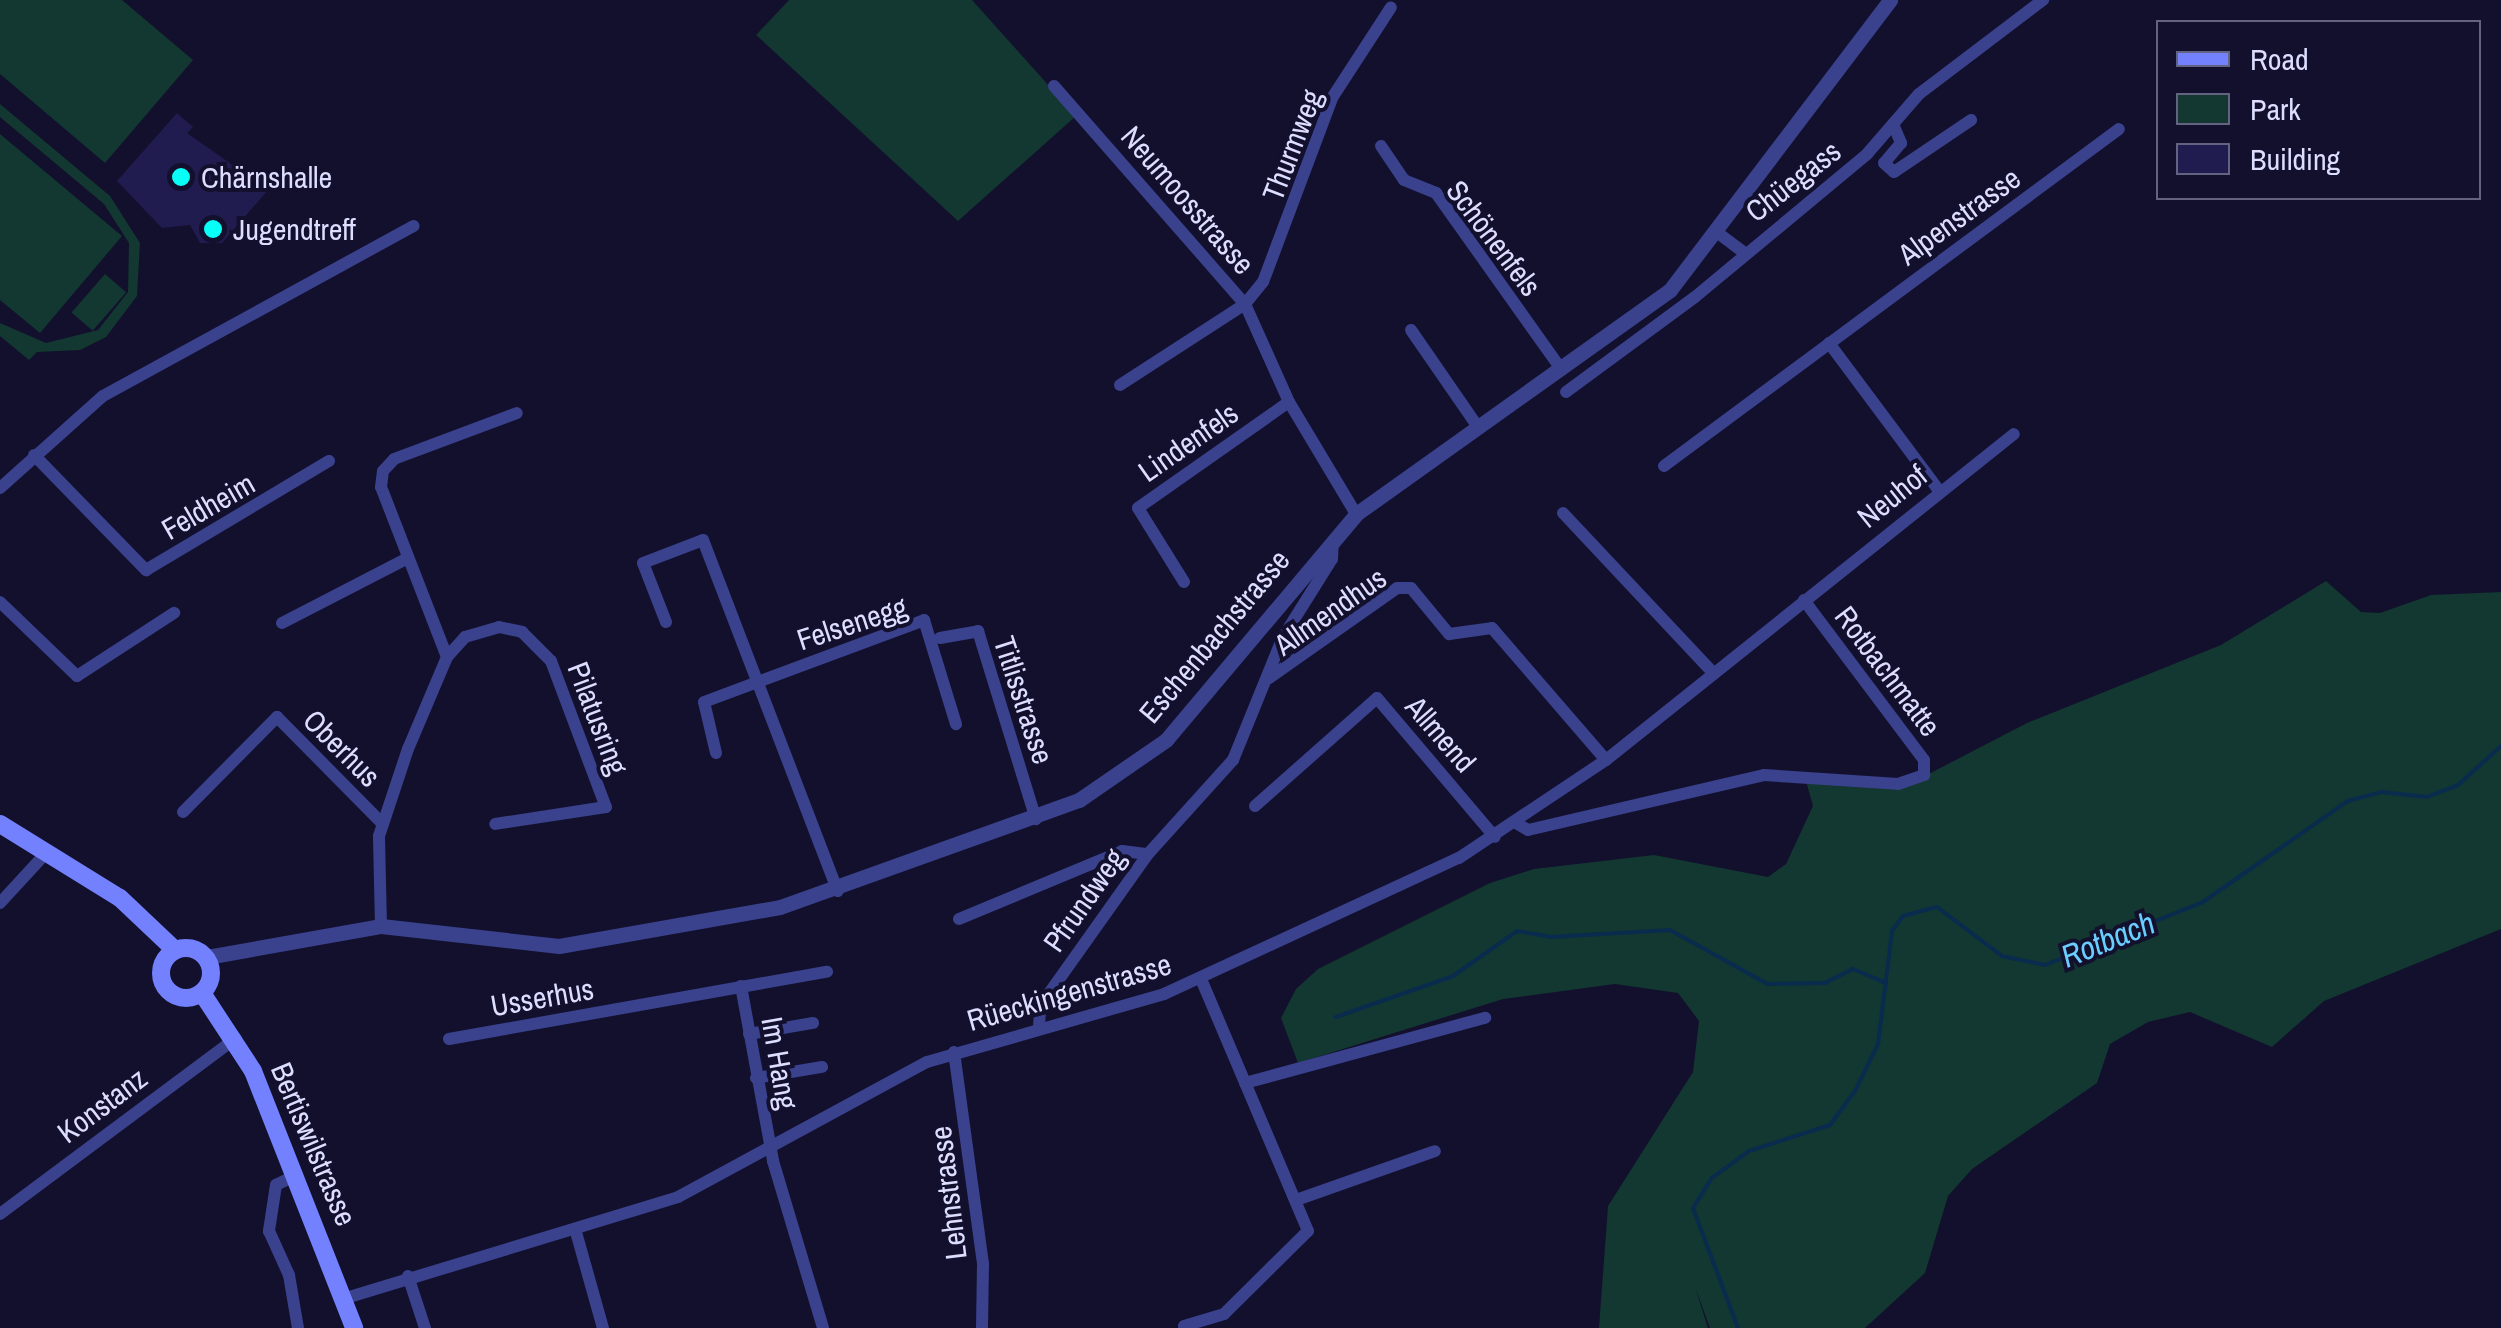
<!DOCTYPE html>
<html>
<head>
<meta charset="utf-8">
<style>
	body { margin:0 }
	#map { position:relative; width:2501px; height:1328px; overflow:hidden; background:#12102d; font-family:"Archivo Narrow",sans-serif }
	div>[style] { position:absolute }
	.green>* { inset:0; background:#133731; transform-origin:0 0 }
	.stream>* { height:4px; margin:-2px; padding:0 2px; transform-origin:2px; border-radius:2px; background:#092b4d }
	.building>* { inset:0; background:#201c4f }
	.minor>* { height:12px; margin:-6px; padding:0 6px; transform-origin:6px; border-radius:6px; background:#3a418d }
	.tertiary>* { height:15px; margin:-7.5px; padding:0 7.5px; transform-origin:7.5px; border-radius:7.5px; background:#3a418d }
	.secondary>* { height:18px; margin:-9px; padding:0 9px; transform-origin:9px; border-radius:9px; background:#7381ff }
	.secondary>.ring { margin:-9px; padding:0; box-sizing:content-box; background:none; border:18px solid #7381ff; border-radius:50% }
	.dots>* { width:28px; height:28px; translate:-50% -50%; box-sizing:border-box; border:5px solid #12102d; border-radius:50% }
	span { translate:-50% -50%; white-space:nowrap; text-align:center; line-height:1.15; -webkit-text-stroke:8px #12102d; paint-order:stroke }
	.street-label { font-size:30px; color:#dcddff }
	.poi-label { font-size:30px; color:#dcddff }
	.left { translate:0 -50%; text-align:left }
	.water-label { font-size:32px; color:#6acdff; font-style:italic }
	.legend { position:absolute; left:2156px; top:20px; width:325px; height:180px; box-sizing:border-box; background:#12102d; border:2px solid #636281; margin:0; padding:12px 18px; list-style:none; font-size:30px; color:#dcddff }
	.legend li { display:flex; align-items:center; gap:20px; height:50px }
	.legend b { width:50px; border:2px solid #636281 }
</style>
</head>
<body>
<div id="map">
	<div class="green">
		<i style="clip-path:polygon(0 0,122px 0,193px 60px,105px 163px,0 74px)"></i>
		<i style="clip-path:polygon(789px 0,972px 0,1076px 116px,958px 221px,756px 35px)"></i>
		<i style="clip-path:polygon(0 104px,110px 196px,140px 243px,137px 296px,106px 337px,80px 350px,37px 352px,29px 360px,0 336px,0 323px,46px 343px,98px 330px,128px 292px,129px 243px,104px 204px,0 117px)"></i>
		<i style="clip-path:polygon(0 134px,122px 236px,40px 333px,0 300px)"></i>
		<i style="left:105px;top:274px;width:28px;height:51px;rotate:41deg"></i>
		<i style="clip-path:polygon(2326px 581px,2361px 612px,2380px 613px,2431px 595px,2501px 592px,2501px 929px,2324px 1001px,2272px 1047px,2190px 1012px,2148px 1022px,2110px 1044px,2097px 1083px,1972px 1169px,1948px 1196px,1925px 1273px,1865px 1328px,1710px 1328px,1695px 1287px,1708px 1328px,1599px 1328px,1608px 1206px,1693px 1072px,1699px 1021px,1678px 993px,1615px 984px,1503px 999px,1298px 1063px,1281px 1018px,1296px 989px,1318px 969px,1490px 883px,1534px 869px,1654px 855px,1768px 877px,1786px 864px,1813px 806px,1806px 781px,1883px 788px,1921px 778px,2027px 723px,2221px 645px)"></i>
	</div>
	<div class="stream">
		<i style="left:1336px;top:1017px;width:124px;rotate:-19.3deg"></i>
		<i style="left:1453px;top:976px;width:78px;rotate:-35.1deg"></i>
		<i style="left:1517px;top:931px;width:35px;rotate:10deg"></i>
		<i style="left:1551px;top:937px;width:119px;rotate:-3.4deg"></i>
		<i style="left:1670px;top:930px;width:112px;rotate:28.9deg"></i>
		<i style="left:1768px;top:984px;width:57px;rotate:-1deg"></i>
		<i style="left:1825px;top:983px;width:31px;rotate:-27deg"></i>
		<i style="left:1853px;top:969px;width:36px;rotate:23deg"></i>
		<i style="left:1738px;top:1328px;width:128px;rotate:-110.6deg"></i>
		<i style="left:1693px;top:1208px;width:36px;rotate:-58deg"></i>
		<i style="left:1712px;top:1178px;width:46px;rotate:-36.1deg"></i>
		<i style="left:1749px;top:1151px;width:85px;rotate:-17.8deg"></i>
		<i style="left:1830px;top:1125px;width:42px;rotate:-53.7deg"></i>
		<i style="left:1855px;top:1091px;width:52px;rotate:-63.9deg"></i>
		<i style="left:1878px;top:1044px;width:114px;rotate:-82.9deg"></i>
		<i style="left:1892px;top:931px;width:19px;rotate:-54deg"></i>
		<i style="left:1903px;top:916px;width:35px;rotate:-15deg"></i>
		<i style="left:1937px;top:907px;width:81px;rotate:37deg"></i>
		<i style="left:2002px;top:956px;width:44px;rotate:11.8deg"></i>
		<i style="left:2045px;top:965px;width:170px;rotate:-21.7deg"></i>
		<i style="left:2203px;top:902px;width:177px;rotate:-34.9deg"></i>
		<i style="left:2348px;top:801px;width:35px;rotate:-15deg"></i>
		<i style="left:2382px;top:792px;width:45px;rotate:6.3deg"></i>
		<i style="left:2427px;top:797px;width:33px;rotate:-21deg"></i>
		<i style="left:2458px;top:785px;width:58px;rotate:-42.2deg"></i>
	</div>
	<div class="building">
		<i style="clip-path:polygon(177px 113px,193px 127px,187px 133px,268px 190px,222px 243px,200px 243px,190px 225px,162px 228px,117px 181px)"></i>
	</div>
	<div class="minor">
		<i style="left:1054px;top:86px;width:290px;rotate:48.8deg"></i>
		<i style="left:1245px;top:304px;width:107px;rotate:65.8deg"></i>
		<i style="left:1289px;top:402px;width:131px;rotate:59.1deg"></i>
		<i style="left:1893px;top:124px;width:21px;rotate:67deg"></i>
		<i style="left:1901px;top:143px;width:26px;rotate:130deg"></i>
		<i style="left:1884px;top:163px;width:13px;rotate:42deg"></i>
		<i style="left:1894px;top:172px;width:93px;rotate:-34deg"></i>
		<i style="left:1381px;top:146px;width:41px;rotate:55.9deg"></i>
		<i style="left:1404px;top:180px;width:35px;rotate:22deg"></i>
		<i style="left:1436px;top:193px;width:217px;rotate:54.6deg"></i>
		<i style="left:1718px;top:233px;width:31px;rotate:37deg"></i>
		<i style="left:1411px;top:330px;width:118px;rotate:55.4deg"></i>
		<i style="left:1829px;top:343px;width:182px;rotate:53.3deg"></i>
		<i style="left:1120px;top:385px;width:149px;rotate:-32.9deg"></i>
		<i style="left:1245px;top:304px;width:28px;rotate:-51deg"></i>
		<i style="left:1263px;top:282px;width:197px;rotate:-69.4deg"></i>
		<i style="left:1332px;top:98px;width:108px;rotate:-57deg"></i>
		<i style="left:1566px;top:392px;width:160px;rotate:-36.4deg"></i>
		<i style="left:1695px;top:297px;width:224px;rotate:-39.7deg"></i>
		<i style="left:1867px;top:154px;width:79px;rotate:-49.1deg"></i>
		<i style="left:1919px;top:94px;width:156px;rotate:-37.2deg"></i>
		<i style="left:34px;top:455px;width:161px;rotate:45.8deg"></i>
		<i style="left:146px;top:570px;width:213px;rotate:-30.8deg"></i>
		<i style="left:1664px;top:466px;width:566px;rotate:-36.53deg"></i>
		<i style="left:0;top:488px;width:138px;rotate:-41.8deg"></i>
		<i style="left:103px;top:396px;width:354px;rotate:-28.7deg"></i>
		<i style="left:1563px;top:513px;width:219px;rotate:46.8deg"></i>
		<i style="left:1184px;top:582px;width:87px;rotate:-121.9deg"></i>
		<i style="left:1138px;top:508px;width:184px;rotate:-35.1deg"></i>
		<i style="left:0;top:602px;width:107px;rotate:43.9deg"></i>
		<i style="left:77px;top:676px;width:116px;rotate:-33deg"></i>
		<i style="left:666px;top:622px;width:63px;rotate:-111.3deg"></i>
		<i style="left:643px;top:563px;width:64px;rotate:-21deg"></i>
		<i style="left:703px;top:540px;width:376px;rotate:69deg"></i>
		<i style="left:282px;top:623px;width:142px;rotate:-27.3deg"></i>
		<i style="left:940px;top:638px;width:39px;rotate:-10deg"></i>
		<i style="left:978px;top:631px;width:197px;rotate:72.9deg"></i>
		<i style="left:447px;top:657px;width:182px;rotate:-111.2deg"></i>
		<i style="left:381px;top:487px;width:16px;rotate:-83deg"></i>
		<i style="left:383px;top:471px;width:16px;rotate:-47deg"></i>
		<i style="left:394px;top:459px;width:131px;rotate:-20.5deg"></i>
		<i style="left:1269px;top:678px;width:156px;rotate:-35.1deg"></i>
		<i style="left:1397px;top:588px;width:14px"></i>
		<i style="left:1411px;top:588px;width:60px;rotate:50.4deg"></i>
		<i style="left:1449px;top:634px;width:43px;rotate:-7.9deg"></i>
		<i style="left:1492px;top:628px;width:174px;rotate:49.2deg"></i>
		<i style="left:716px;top:753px;width:52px;rotate:-103.2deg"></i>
		<i style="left:704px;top:702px;width:235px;rotate:-20.4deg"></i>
		<i style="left:924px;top:620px;width:109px;rotate:72.9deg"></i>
		<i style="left:1255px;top:806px;width:163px;rotate:-41.5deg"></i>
		<i style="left:1377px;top:698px;width:182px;rotate:49.7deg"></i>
		<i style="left:183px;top:812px;width:134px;rotate:-45.3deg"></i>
		<i style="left:277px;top:717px;width:149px;rotate:45.3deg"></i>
		<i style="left:1516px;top:823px;width:14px;rotate:30deg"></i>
		<i style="left:1528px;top:830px;width:242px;rotate:-13.1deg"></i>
		<i style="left:1764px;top:775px;width:134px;rotate:3.8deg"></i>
		<i style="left:1898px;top:784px;width:28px;rotate:-19deg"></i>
		<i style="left:1924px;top:775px;width:15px;rotate:-90deg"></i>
		<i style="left:1924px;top:760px;width:200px;rotate:-126.9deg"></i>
		<i style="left:0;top:903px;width:68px;rotate:-47.4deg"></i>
		<i style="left:959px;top:919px;width:177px;rotate:-22.6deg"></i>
		<i style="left:1122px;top:851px;width:26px;rotate:7deg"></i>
		<i style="left:381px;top:926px;width:90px;rotate:-91.3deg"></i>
		<i style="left:379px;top:836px;width:92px;rotate:-71.6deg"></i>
		<i style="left:408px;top:749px;width:100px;rotate:-67deg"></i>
		<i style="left:447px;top:657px;width:27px;rotate:-48deg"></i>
		<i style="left:465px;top:637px;width:35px;rotate:-16deg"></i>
		<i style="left:499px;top:627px;width:24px;rotate:12deg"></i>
		<i style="left:522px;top:632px;width:41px;rotate:45deg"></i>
		<i style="left:551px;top:661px;width:156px;rotate:69.4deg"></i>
		<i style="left:606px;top:807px;width:112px;rotate:171.3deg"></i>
		<i style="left:741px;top:986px;width:178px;rotate:79.6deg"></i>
		<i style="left:773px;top:1161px;width:174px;rotate:73.3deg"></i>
		<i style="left:1039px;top:1028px;width:22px;rotate:-87deg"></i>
		<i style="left:1040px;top:1006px;width:186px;rotate:-54.6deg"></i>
		<i style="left:1148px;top:854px;width:127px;rotate:-47.9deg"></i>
		<i style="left:1233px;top:760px;width:133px;rotate:-67.9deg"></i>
		<i style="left:1283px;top:637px;width:92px;rotate:-57.9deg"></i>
		<i style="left:1332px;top:559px;width:18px;rotate:-87deg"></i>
		<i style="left:749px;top:1034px;width:65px;rotate:-9.8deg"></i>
		<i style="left:449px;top:1039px;width:384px;rotate:-10.1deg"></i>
		<i style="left:954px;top:1052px;width:214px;rotate:82.2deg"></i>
		<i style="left:983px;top:1264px;width:64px;rotate:90.9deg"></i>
		<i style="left:756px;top:1078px;width:67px;rotate:-9.5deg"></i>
		<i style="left:1245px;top:1083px;width:249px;rotate:-15.2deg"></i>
		<i style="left:297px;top:1175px;width:23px;rotate:155deg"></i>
		<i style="left:276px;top:1185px;width:47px;rotate:98.7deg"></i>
		<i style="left:269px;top:1231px;width:48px;rotate:65.6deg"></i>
		<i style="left:289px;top:1275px;width:54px;rotate:80.4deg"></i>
		<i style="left:1299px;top:1199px;width:144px;rotate:-19.4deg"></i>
		<i style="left:0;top:1214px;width:294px;rotate:-36.7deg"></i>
		<i style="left:576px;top:1232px;width:100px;rotate:74.3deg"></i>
		<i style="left:408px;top:1276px;width:55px;rotate:71.9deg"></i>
		<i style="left:346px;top:1298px;width:347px;rotate:-16.9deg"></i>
		<i style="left:678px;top:1197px;width:283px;rotate:-28.5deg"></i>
		<i style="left:927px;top:1062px;width:247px;rotate:-16deg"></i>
		<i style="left:1164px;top:994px;width:325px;rotate:-24.8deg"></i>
		<i style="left:1459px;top:858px;width:177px;rotate:-33.7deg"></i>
		<i style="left:1606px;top:760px;width:522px;rotate:-38.63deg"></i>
		<i style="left:1184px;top:1326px;width:42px;rotate:-16.7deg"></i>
		<i style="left:1224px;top:1314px;width:118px;rotate:-44.7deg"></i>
		<i style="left:1308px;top:1231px;width:274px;rotate:-113deg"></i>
	</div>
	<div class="tertiary">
		<i style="left:207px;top:957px;width:177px;rotate:-10.1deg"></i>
		<i style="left:381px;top:926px;width:179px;rotate:6.4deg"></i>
		<i style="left:559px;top:946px;width:224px;rotate:-10deg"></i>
		<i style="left:780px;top:907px;width:318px;rotate:-19.7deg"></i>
		<i style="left:1079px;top:800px;width:106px;rotate:-34.6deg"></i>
		<i style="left:1166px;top:740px;width:295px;rotate:-49.9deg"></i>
		<i style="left:1356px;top:514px;width:386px;rotate:-35.5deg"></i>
		<i style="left:1670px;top:290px;width:364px;rotate:-52.8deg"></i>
	</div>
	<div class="secondary">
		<i style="left:0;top:824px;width:141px;rotate:31.7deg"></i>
		<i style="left:120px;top:898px;width:76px;rotate:43.4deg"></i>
		<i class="ring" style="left:161px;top:948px;width:32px;height:32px"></i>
		<i style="left:202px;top:993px;width:93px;rotate:56.8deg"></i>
		<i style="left:253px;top:1071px;width:276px;rotate:68.5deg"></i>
	</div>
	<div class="dots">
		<i style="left:181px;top:177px;background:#08fff8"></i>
		<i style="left:213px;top:229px;background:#08fff8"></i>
	</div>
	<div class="street-label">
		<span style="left:1292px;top:145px;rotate:-69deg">Thurmweg</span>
		<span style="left:1793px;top:181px;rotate:-38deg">Chüegass</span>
		<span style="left:1188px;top:200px;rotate:49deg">Neumoosstrasse</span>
		<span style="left:1959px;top:216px;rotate:-36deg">Alpenstrasse</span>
		<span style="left:1494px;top:238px;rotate:53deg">Schönenfels</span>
		<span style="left:1188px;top:442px;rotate:-35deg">Lindenfels</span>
		<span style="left:1892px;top:496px;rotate:-39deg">Neuhof</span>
		<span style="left:208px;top:506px;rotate:-30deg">Feldheim</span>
		<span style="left:1330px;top:611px;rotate:-35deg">Allmendhus</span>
		<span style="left:852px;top:623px;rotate:-18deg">Felsenegg</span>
		<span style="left:1214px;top:636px;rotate:-50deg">Eschenbachstrasse</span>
		<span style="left:1888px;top:671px;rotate:53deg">Rotbachmatte</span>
		<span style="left:1024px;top:700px;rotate:72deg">Titlisstrasse</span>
		<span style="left:598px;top:718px;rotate:69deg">Pilatusring</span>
		<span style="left:1441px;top:734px;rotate:49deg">Allmend</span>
		<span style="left:342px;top:748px;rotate:45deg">Oberhus</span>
		<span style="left:1084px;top:900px;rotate:-55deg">Pfrundweg</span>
		<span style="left:1069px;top:992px;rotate:-16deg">Rüeckingenstrasse</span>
		<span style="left:542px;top:997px;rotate:-10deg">Usserhus</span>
		<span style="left:780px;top:1063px;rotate:80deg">Im Hang</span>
		<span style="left:102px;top:1105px;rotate:-37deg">Konstanz</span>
		<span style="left:314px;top:1144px;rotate:67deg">Bertiswilstrasse</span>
		<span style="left:948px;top:1193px;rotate:-97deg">Lehnstrasse</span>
	</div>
	<div class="poi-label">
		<span class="left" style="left:201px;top:177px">Chärnshalle</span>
		<span class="left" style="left:233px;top:229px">Jugendtreff</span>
	</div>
	<div class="water-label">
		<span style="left:2108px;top:940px;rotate:-22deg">Rotbach</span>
	</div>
	<ul class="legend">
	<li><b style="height:12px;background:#7381ff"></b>Road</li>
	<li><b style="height:28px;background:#133731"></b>Park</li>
	<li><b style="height:28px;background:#201c4f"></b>Building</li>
	</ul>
</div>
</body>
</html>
